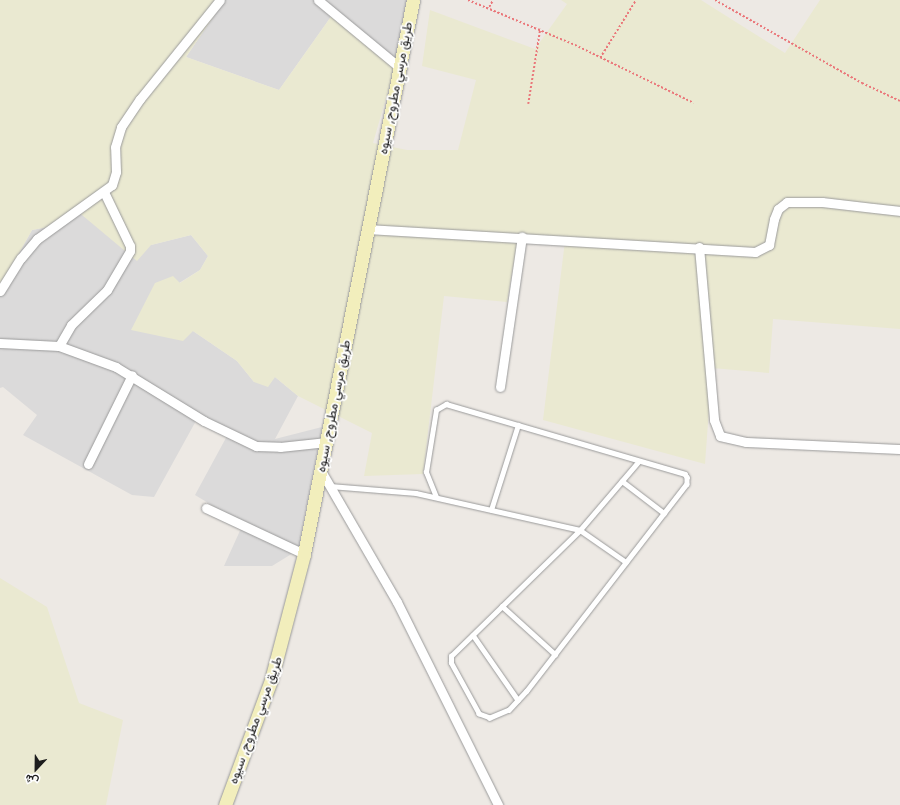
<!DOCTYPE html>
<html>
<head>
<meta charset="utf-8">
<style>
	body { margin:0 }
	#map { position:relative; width:900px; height:805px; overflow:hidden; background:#ede9e4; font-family:Inter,Vazirmatn,sans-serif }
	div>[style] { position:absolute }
	.residential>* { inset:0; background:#dbdada }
	.farmland>* { inset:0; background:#eae9d1 }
	.path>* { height:1.5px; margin-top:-0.75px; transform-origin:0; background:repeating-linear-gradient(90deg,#ea777a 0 2px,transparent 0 4px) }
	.roads { filter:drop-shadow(0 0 1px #9a9a9a) drop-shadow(0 0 1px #9a9a9a) }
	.lane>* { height:4.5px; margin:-2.25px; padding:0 2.25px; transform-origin:2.25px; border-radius:2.25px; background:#fff }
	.street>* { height:9px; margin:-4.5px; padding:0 4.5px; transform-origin:4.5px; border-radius:4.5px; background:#fff }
	.secondary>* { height:13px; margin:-6.5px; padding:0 6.5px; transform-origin:6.5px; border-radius:6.5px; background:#f2eebc }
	span { translate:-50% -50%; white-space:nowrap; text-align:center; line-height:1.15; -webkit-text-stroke:3.5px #fff; paint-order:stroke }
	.street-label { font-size:13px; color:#1d1d1d }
	.north { position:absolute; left:16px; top:749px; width:40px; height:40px; -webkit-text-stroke:3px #fff; paint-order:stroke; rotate:202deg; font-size:11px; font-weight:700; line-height:16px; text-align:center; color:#1d1d1d }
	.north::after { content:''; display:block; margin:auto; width:14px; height:18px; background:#1d1d1d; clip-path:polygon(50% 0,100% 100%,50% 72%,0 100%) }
</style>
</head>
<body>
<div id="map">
	<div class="residential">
		<i style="clip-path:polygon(225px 0,409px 0,397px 60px,335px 11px,279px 90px,186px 57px)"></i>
		<i style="clip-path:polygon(76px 209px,151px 245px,191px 235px,208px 256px,200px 270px,179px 283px,193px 331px,237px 361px,254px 382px,275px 377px,298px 396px,275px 439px,322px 427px,298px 550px,272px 566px,224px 566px,243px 524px,195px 495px,227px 436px,197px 419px,154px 497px,132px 495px,23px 435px,37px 415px,3px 387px,0 388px,0 287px,32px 230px,48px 227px)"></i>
	</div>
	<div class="farmland">
		<i style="clip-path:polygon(0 0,225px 0,186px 57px,279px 90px,335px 11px,397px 60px,373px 143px,407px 150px,458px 150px,476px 80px,422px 66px,430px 10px,535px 49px,567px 4px,561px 0,701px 0,785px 53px,820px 0,900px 0,900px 329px,773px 319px,769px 373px,712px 368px,705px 464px,543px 420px,565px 241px,518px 237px,507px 302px,444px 296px,423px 474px,364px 476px,372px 433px,298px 396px,275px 377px,268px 387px,254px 382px,237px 361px,193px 331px,183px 341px,131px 330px,155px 283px,173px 276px,180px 283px,200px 270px,208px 256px,191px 235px,151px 245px,137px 261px,76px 210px,48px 227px,32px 230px,0 287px)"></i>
		<i style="clip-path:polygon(0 578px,47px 607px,79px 703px,123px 720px,106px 805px,0 805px)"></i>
	</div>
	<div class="path">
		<i style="left:468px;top:0;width:116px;rotate:22.8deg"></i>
		<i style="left:575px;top:45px;width:132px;rotate:26deg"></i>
		<i style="left:715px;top:0;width:169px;rotate:29.5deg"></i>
		<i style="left:862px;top:83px;width:42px;rotate:25.3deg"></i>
		<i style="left:489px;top:7px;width:8px;rotate:-60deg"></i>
		<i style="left:600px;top:58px;width:68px;rotate:-58.2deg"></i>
		<i style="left:528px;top:104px;width:76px;rotate:-80.9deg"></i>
	</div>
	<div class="roads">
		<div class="lane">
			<i style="left:622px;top:481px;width:53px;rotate:37.3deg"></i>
			<i style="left:330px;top:486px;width:86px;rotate:4.7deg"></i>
			<i style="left:416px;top:493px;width:168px;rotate:12.7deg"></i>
			<i style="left:580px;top:530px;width:56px;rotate:34.8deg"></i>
			<i style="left:436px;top:497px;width:27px;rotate:-112deg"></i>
			<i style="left:426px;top:472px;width:63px;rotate:-80.8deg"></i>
			<i style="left:436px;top:410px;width:12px;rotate:-31deg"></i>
			<i style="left:446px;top:404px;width:249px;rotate:16.3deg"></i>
			<i style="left:685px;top:474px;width:4px;rotate:56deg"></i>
			<i style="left:687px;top:477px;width:7px;rotate:90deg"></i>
			<i style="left:687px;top:484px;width:262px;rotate:127.7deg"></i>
			<i style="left:527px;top:691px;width:26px;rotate:133deg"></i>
			<i style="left:509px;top:710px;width:21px;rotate:157deg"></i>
			<i style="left:490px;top:718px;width:12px;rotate:-160deg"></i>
			<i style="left:479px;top:714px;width:58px;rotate:-118.8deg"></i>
			<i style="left:451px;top:663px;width:7px;rotate:-90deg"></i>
			<i style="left:451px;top:656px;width:180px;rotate:-44.3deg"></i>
			<i style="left:580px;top:530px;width:89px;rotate:-49.5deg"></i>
			<i style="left:491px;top:510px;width:89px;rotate:-72.4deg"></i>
			<i style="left:502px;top:606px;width:72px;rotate:42.2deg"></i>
			<i style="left:473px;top:635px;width:79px;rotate:55.3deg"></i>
		</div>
		<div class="street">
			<i style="left:318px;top:0;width:105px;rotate:39.6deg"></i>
			<i style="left:367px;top:229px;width:389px;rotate:3.4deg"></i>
			<i style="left:755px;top:252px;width:16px;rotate:-27deg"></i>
			<i style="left:769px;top:245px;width:26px;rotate:-79deg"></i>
			<i style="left:774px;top:219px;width:11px;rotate:-68deg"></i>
			<i style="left:778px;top:209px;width:11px;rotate:-38deg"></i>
			<i style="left:787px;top:202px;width:35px"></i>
			<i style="left:822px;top:202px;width:79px;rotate:6.6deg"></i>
			<i style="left:699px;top:247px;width:174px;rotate:85deg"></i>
			<i style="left:714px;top:420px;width:17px;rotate:69deg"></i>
			<i style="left:720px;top:436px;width:27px;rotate:13deg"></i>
			<i style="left:746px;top:442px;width:154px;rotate:2.6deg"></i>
			<i style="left:0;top:291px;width:39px;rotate:-58deg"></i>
			<i style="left:21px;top:258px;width:25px;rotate:-50deg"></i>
			<i style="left:37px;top:239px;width:92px;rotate:-35.8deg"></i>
			<i style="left:112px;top:185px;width:14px;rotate:-73deg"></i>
			<i style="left:116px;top:172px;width:25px;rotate:-92deg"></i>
			<i style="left:115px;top:147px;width:21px;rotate:-73deg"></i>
			<i style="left:121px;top:127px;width:34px;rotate:-56deg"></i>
			<i style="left:140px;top:99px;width:127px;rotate:-51.1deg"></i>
			<i style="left:0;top:343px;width:59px;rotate:2.9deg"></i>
			<i style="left:59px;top:346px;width:61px;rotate:20.2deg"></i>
			<i style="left:116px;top:367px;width:103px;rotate:31.5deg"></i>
			<i style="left:204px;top:421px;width:58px;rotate:25.7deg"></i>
			<i style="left:256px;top:446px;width:24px;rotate:2deg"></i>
			<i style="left:280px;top:447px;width:47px;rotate:-6.1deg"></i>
			<i style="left:59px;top:346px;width:24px;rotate:-60deg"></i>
			<i style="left:71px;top:325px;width:50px;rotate:-44.2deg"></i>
			<i style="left:107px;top:290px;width:45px;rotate:-59.5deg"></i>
			<i style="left:130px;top:251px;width:5px;rotate:-90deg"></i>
			<i style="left:130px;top:246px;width:60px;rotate:-115.7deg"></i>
			<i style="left:500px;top:387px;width:152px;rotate:-81.7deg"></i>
			<i style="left:88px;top:464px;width:99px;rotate:-63.7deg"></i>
			<i style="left:321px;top:471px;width:151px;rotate:59.9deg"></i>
			<i style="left:397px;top:602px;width:227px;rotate:63.5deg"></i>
			<i style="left:206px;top:508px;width:108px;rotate:25.1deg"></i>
		</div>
		<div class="secondary">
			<i style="left:225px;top:805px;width:133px;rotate:-69.8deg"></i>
			<i style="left:271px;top:680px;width:130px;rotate:-75.3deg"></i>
			<i style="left:304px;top:554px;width:565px;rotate:-78.87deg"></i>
		</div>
	</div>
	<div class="street-label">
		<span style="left:395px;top:88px;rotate:-79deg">طريق مرسي مطروح, سيوه</span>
		<span style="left:333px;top:406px;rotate:-79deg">طريق مرسي مطروح, سيوه</span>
		<span style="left:255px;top:720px;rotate:-70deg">طريق مرسي مطروح, سيوه</span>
	</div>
	<div class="north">ش</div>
</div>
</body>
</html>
